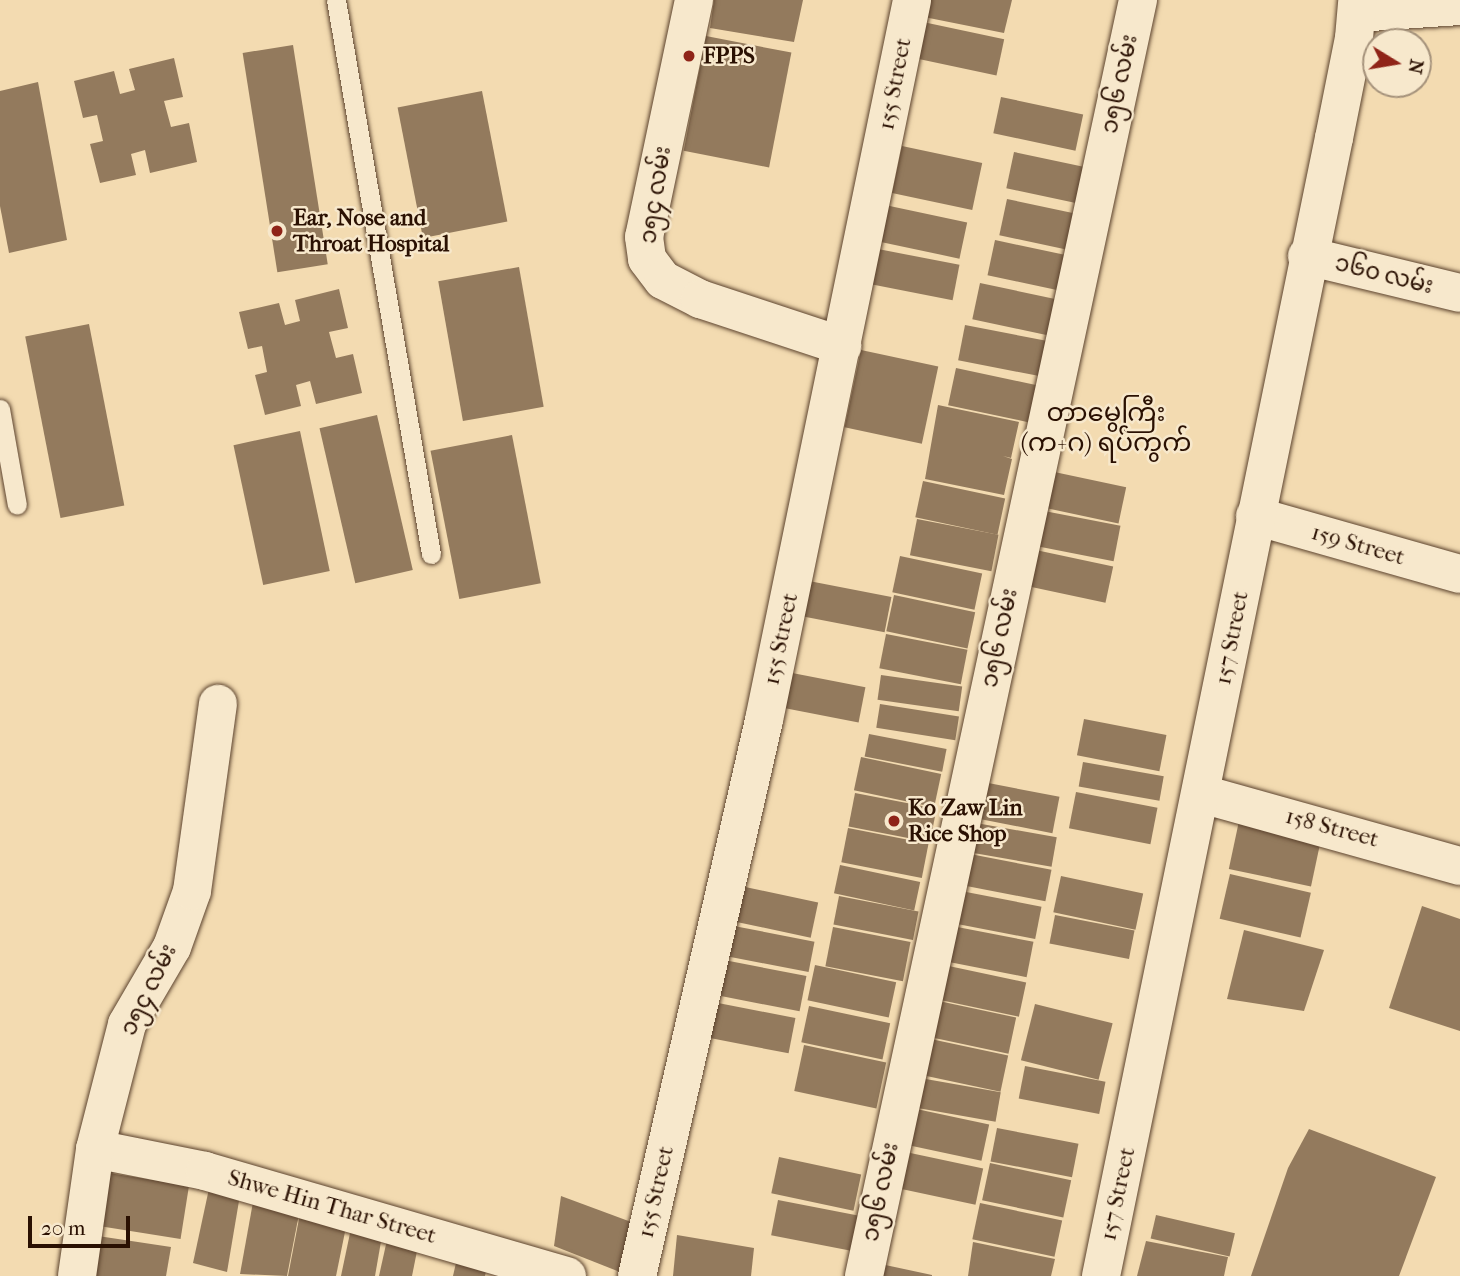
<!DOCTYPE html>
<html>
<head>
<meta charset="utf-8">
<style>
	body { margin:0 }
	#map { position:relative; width:1460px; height:1276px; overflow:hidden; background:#f3dbb1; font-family:"IM FELL French Canon","Noto Sans Myanmar",serif }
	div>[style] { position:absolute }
	.building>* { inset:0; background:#937a5d; transform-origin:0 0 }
	.roads { filter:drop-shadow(0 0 2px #5c432e) drop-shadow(0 0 2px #5c432e) }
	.lane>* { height:19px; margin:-9.5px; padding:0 9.5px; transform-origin:9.5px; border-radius:9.5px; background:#f7e8cc }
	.street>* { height:38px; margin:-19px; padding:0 19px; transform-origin:19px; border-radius:19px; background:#f7e8cc }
	.dots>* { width:19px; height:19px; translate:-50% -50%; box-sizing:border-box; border:4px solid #f7e8cc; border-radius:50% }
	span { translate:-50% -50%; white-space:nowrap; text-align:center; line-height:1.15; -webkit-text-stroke:5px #f7e8cc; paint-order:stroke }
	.poi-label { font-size:23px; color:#2a1002; font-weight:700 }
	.left { translate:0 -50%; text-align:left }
	.street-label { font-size:23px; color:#2a1002 }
	.quarter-label { font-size:26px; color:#2a1002 }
	.north { position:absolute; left:1362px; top:28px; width:70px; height:70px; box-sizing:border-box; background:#f7e8cc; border:2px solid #a5927b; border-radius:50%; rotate:101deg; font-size:19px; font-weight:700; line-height:28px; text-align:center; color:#2a1002 }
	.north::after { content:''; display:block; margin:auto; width:24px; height:32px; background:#8f2418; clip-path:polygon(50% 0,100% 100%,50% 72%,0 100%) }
	.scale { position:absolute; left:28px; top:1216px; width:102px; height:32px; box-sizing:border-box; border:4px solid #2a1002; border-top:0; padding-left:9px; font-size:21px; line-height:24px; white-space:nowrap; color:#2a1002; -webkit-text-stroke:5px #f7e8cc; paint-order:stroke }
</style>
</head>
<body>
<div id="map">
	<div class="building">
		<i style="clip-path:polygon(714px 0,803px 0,794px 42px,710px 28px)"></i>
		<i style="clip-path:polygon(927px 0,1012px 0,1004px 33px,924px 17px)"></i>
		<i style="left:923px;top:22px;width:83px;height:37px;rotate:12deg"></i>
		<i style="left:706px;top:36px;width:87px;height:117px;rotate:11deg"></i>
		<i style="left:293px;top:45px;width:222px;height:51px;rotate:81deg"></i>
		<i style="clip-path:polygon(174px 58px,183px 97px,164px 101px,171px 127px,189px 123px,197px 162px,150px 173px,145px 150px,131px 154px,136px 175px,100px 183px,90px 144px,103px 141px,97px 115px,83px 118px,74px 81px,114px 71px,120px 94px,135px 90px,129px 69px)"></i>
		<i style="clip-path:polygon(38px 82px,67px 240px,9px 253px,0 206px,0 91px)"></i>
		<i style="left:482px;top:91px;width:133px;height:86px;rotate:79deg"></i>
		<i style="left:1001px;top:97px;width:84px;height:37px;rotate:12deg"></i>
		<i style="left:902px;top:146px;width:82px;height:48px;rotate:12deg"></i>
		<i style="left:1014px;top:152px;width:83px;height:37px;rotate:12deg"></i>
		<i style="left:1007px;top:199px;width:84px;height:37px;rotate:12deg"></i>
		<i style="left:885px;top:205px;width:84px;height:37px;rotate:12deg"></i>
		<i style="left:995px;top:240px;width:84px;height:36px;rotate:12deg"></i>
		<i style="left:878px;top:249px;width:83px;height:36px;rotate:11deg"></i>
		<i style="left:519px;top:267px;width:142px;height:82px;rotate:80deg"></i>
		<i style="left:980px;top:283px;width:84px;height:37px;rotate:12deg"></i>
		<i style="clip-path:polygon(339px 289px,348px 328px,329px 332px,336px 358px,353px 354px,362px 393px,316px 404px,310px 381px,296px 385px,301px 406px,265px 415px,255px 375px,267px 372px,262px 346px,248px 349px,239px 312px,279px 303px,285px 325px,300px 321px,295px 300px)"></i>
		<i style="left:89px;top:324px;width:185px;height:65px;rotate:79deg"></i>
		<i style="left:965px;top:325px;width:84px;height:36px;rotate:11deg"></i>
		<i style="left:861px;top:350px;width:79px;height:79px;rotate:12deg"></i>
		<i style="left:956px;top:368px;width:84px;height:38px;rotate:12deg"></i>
		<i style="clip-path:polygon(938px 405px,1019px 422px,1011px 458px,1003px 456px,1012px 459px,1004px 495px,925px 479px)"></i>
		<i style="left:377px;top:415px;width:159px;height:59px;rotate:77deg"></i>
		<i style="left:300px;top:431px;width:143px;height:68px;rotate:78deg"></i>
		<i style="left:512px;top:435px;width:151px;height:83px;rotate:79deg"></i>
		<i style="left:1045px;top:470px;width:83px;height:37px;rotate:12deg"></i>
		<i style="left:923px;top:481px;width:84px;height:37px;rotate:12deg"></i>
		<i style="left:1039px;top:510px;width:83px;height:36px;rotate:11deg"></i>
		<i style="left:917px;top:519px;width:83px;height:37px;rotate:11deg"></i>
		<i style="left:1031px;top:549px;width:84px;height:37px;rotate:12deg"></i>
		<i style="left:900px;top:556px;width:84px;height:37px;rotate:12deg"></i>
		<i style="left:809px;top:581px;width:84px;height:36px;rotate:11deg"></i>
		<i style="left:894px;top:595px;width:83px;height:37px;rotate:12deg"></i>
		<i style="left:886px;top:634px;width:83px;height:35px;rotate:11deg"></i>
		<i style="left:782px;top:671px;width:85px;height:36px;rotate:11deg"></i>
		<i style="left:881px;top:675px;width:82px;height:25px;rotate:8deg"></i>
		<i style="left:880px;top:704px;width:80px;height:24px;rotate:9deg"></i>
		<i style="left:1084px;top:719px;width:84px;height:37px;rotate:11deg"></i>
		<i style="left:869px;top:734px;width:79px;height:23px;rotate:11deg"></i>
		<i style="left:861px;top:757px;width:82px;height:34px;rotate:12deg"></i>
		<i style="left:1083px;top:762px;width:82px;height:25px;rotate:10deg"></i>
		<i style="left:978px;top:781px;width:83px;height:37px;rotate:11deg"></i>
		<i style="left:1076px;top:792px;width:83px;height:37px;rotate:11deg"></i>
		<i style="left:855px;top:793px;width:83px;height:34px;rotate:11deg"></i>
		<i style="left:1239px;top:821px;width:84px;height:49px;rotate:12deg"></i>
		<i style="left:976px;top:823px;width:82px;height:30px;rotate:10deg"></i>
		<i style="left:848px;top:828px;width:82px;height:35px;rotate:11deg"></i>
		<i style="left:970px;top:854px;width:83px;height:32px;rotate:11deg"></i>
		<i style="left:840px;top:865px;width:82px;height:29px;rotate:12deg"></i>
		<i style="left:1230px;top:874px;width:83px;height:46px;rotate:13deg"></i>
		<i style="left:1061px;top:876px;width:84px;height:37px;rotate:12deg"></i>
		<i style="left:736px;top:885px;width:84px;height:36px;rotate:12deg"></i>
		<i style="left:961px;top:891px;width:82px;height:33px;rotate:11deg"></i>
		<i style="left:839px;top:896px;width:81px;height:29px;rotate:11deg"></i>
		<i style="clip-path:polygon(1422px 906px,1460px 919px,1460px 1031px,1389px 1008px)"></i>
		<i style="left:1055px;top:915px;width:81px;height:29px;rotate:11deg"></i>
		<i style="left:734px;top:926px;width:82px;height:31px;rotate:11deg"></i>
		<i style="left:952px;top:926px;width:83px;height:36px;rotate:11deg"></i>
		<i style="left:833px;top:927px;width:79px;height:40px;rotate:11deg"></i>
		<i style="clip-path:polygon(1244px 930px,1324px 950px,1304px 1011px,1227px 999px)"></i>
		<i style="left:724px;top:960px;width:84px;height:36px;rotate:11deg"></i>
		<i style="left:815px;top:965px;width:83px;height:36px;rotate:12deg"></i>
		<i style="left:944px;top:965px;width:84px;height:35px;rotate:12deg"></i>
		<i style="left:934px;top:1000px;width:84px;height:37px;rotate:12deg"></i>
		<i style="left:713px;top:1002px;width:84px;height:36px;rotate:11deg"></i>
		<i style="left:1035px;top:1004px;width:80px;height:58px;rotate:14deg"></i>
		<i style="left:809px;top:1006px;width:83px;height:37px;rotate:12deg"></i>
		<i style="left:926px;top:1038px;width:84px;height:37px;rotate:12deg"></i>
		<i style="left:804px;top:1045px;width:84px;height:47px;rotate:12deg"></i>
		<i style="left:1025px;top:1066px;width:82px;height:33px;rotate:11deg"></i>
		<i style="left:920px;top:1078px;width:82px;height:30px;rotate:10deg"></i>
		<i style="left:907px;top:1107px;width:84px;height:37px;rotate:12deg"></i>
		<i style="left:997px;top:1128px;width:83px;height:34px;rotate:11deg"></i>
		<i style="clip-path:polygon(1309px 1129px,1436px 1177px,1399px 1276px,1251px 1276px,1288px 1168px)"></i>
		<i style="left:901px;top:1151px;width:84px;height:37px;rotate:12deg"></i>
		<i style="left:779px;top:1157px;width:84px;height:37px;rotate:12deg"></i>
		<i style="left:990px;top:1163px;width:83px;height:38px;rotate:12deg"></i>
		<i style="left:109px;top:1173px;width:81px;height:54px;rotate:9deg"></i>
		<i style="clip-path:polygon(210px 1184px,240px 1195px,227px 1272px,193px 1263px)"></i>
		<i style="clip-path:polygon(255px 1191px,300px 1209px,287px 1276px,240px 1274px)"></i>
		<i style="clip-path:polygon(561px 1196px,642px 1226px,625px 1274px,554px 1246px)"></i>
		<i style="left:778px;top:1200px;width:84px;height:36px;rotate:11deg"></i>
		<i style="clip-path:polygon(302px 1203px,347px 1222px,336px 1276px,288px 1276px)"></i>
		<i style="left:980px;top:1203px;width:84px;height:37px;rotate:12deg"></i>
		<i style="left:1156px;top:1215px;width:81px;height:24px;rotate:13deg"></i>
		<i style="clip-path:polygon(353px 1219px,383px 1230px,375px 1276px,341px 1276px)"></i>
		<i style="clip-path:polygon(389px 1231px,419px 1241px,412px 1276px,379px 1276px)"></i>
		<i style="clip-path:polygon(677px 1235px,754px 1248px,751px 1276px,673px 1276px)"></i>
		<i style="clip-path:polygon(98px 1236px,171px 1247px,166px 1276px,92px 1276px)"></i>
		<i style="clip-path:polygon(1146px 1241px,1228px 1257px,1224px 1276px,1137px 1276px)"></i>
		<i style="clip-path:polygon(973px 1242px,1055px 1259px,1051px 1276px,968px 1276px)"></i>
		<i style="clip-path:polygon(458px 1254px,487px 1265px,485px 1276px,453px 1276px)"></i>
		<i style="clip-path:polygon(876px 1263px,932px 1275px,932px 1276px,874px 1276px)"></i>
	</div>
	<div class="roads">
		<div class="lane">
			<i style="left:336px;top:0;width:562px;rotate:80.27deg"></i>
			<i style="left:0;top:409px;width:97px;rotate:80deg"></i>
		</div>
		<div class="street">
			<i style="left:694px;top:0;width:242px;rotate:101.9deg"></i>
			<i style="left:644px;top:237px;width:22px;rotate:82deg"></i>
			<i style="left:647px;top:259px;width:26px;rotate:53deg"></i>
			<i style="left:663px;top:280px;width:42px;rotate:27.2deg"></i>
			<i style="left:700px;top:299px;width:150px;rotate:18.3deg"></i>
			<i style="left:1357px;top:13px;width:103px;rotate:-3.9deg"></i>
			<i style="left:1307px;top:256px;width:157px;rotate:13.6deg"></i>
			<i style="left:1255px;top:516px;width:213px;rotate:15.8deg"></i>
			<i style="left:1202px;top:794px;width:268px;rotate:15.6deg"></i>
			<i style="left:95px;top:1149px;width:112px;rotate:11.3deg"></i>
			<i style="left:205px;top:1171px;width:377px;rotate:16.2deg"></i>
			<i style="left:77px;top:1276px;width:128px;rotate:-81.9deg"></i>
			<i style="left:95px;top:1149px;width:129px;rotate:-75.6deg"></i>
			<i style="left:127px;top:1024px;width:89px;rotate:-59.7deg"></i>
			<i style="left:172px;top:947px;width:59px;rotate:-70.3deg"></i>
			<i style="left:192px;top:891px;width:189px;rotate:-82.1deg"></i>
			<i style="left:637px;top:1276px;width:570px;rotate:-77.13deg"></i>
			<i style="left:764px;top:720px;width:735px;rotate:-78.38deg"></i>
			<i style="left:864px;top:1276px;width:1305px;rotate:-77.88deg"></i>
			<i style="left:1101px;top:1276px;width:1162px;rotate:-78.43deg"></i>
			<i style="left:1334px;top:138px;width:102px;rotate:-78.7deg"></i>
			<i style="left:1354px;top:38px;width:38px;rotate:-85deg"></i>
		</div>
	</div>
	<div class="dots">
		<i style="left:689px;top:56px;background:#8f2418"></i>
		<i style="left:277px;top:231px;background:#8f2418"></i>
		<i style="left:894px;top:821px;background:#8f2418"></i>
	</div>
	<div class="poi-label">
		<span class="left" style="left:703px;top:56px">FPPS</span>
		<span class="left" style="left:293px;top:231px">Ear, Nose and<br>Throat Hospital</span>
		<span class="left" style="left:908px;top:821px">Ko Zaw Lin<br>Rice Shop</span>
	</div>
	<div class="street-label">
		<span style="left:895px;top:84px;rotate:-79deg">155 Street</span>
		<span style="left:1120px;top:84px;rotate:-78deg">၁၅၆ လမ်း</span>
		<span style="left:656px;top:195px;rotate:-81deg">၁၅၄ လမ်း</span>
		<span style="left:1384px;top:275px;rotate:14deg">၁၆၀ လမ်း</span>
		<span style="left:1358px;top:545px;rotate:16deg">159 Street</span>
		<span style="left:1000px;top:638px;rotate:-78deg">၁၅၆ လမ်း</span>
		<span style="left:1232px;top:638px;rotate:-79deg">157 Street</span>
		<span style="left:781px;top:639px;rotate:-78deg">155 Street</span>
		<span style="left:1332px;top:828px;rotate:15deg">158 Street</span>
		<span style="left:149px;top:990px;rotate:-64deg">၁၅၄ လမ်း</span>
		<span style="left:656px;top:1192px;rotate:-77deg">155 Street</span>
		<span style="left:881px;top:1192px;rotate:-78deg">၁၅၆ လမ်း</span>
		<span style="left:1118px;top:1194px;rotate:-78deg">157 Street</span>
		<span style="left:332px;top:1207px;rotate:16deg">Shwe Hin Thar Street</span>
	</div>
	<div class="quarter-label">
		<span style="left:1106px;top:428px">တာမွေကြီး<br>(က+ဂ) ရပ်ကွက်</span>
	</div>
	<div class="north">N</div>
	<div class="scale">20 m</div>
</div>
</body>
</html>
